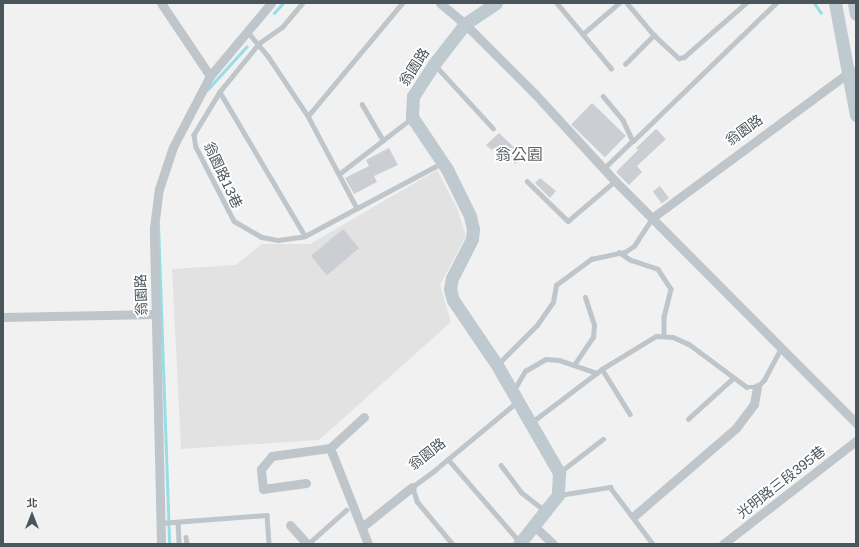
<!DOCTYPE html>
<html>
<head>
<meta charset="utf-8">
<style>
	body { margin:0 }
	#map { position:relative; width:859px; height:547px; overflow:hidden; background:#f2f1f1; font-family:Arial,"Noto Sans TC",sans-serif }
	div>[style] { position:absolute }
	.education>* { inset:0; background:#e3e2e2 }
	.stream>* { height:3px; margin:-1.5px; padding:0 1.5px; transform-origin:1.5px; border-radius:1.5px; background:#96dee3 }
	.building>* { inset:0; background:#cbced2; transform-origin:0 0 }
	.lane>* { height:4.5px; margin:-2.25px; padding:0 2.25px; transform-origin:2.25px; border-radius:2.25px; background:#bec6cb }
	.street>* { height:9px; margin:-4.5px; padding:0 4.5px; transform-origin:4.5px; border-radius:4.5px; background:#bec6cb }
	.secondary>* { height:13px; margin:-6.5px; padding:0 6.5px; transform-origin:6.5px; border-radius:6.5px; background:#bec9d0 }
	span { translate:-50% -50%; white-space:nowrap; text-align:center; line-height:1.15; -webkit-text-stroke:3.5px #fff; paint-order:stroke }
	.street-label { font-size:14px; color:#4a565c }
	.quarter-label { font-size:16px; color:#5e6265 }
	.frame { position:absolute; inset:0; border:4px solid #4a565c; pointer-events:none }
	.north { position:absolute; left:12px; top:495px; width:40px; height:40px; -webkit-text-stroke:3px #fff; paint-order:stroke; rotate:0deg; font-size:11px; font-weight:700; line-height:16px; text-align:center; color:#4a565c }
	.north::after { content:''; display:block; margin:auto; width:14px; height:18px; background:#4a565c; clip-path:polygon(50% 0,100% 100%,50% 72%,0 100%) }
</style>
</head>
<body>
<div id="map">
	<div class="education">
		<i style="clip-path:polygon(437px 170px,457px 208px,466px 236px,440px 285px,451px 322px,319px 440px,181px 449px,172px 269px,236px 265px,262px 244px,310px 244px)"></i>
	</div>
	<div class="stream">
		<i style="left:814px;top:3px;width:12px;rotate:55deg"></i>
		<i style="left:274px;top:13px;width:13px;rotate:-48deg"></i>
		<i style="left:207px;top:90px;width:59px;rotate:-47.7deg"></i>
		<i style="left:158px;top:224px;width:320px;rotate:88deg"></i>
	</div>
	<div class="building">
		<i style="left:592px;top:103px;width:47px;height:30px;rotate:44deg"></i>
		<i style="clip-path:polygon(656px 129px,666px 139px,637px 166px,642px 172px,629px 185px,616px 172px,638px 150px,636px 148px)"></i>
		<i style="clip-path:polygon(499px 133px,523px 156px,515px 164px,498px 146px,493px 151px,486px 145px)"></i>
		<i style="clip-path:polygon(389px 148px,398px 165px,374px 176px,377px 182px,354px 194px,345px 178px,369px 166px,366px 160px)"></i>
		<i style="clip-path:polygon(540px 178px,556px 191px,550px 198px,535px 183px)"></i>
		<i style="left:660px;top:186px;width:15px;height:9px;rotate:53deg"></i>
		<i style="left:343px;top:229px;width:25px;height:42px;rotate:50deg"></i>
	</div>
	<div class="lane">
		<i style="left:303px;top:3px;width:31px;rotate:130deg"></i>
		<i style="left:283px;top:27px;width:29px;rotate:145deg"></i>
		<i style="left:259px;top:44px;width:62px;rotate:129.1deg"></i>
		<i style="left:220px;top:92px;width:50px;rotate:121.2deg"></i>
		<i style="left:194px;top:135px;width:12px;rotate:81deg"></i>
		<i style="left:196px;top:147px;width:83px;rotate:62.8deg"></i>
		<i style="left:234px;top:221px;width:32px;rotate:30deg"></i>
		<i style="left:262px;top:237px;width:16px;rotate:11deg"></i>
		<i style="left:278px;top:240px;width:27px;rotate:-8deg"></i>
		<i style="left:305px;top:236px;width:155px;rotate:-28.1deg"></i>
		<i style="left:557px;top:3px;width:85px;rotate:50.3deg"></i>
		<i style="left:627px;top:3px;width:42px;rotate:49.8deg"></i>
		<i style="left:654px;top:35px;width:34px;rotate:43deg"></i>
		<i style="left:679px;top:58px;width:5px;rotate:-11deg"></i>
		<i style="left:684px;top:57px;width:82px;rotate:-41.1deg"></i>
		<i style="left:247px;top:31px;width:33px;rotate:50deg"></i>
		<i style="left:268px;top:56px;width:72px;rotate:56.3deg"></i>
		<i style="left:308px;top:116px;width:104px;rotate:62deg"></i>
		<i style="left:584px;top:33px;width:46px;rotate:-40.6deg"></i>
		<i style="left:625px;top:64px;width:41px;rotate:-45deg"></i>
		<i style="left:435px;top:65px;width:86px;rotate:47.4deg"></i>
		<i style="left:220px;top:92px;width:167px;rotate:59.4deg"></i>
		<i style="left:603px;top:96px;width:31px;rotate:50deg"></i>
		<i style="left:623px;top:120px;width:23px;rotate:65deg"></i>
		<i style="left:633px;top:141px;width:39px;rotate:136deg"></i>
		<i style="left:362px;top:104px;width:42px;rotate:59.7deg"></i>
		<i style="left:308px;top:116px;width:147px;rotate:-50.2deg"></i>
		<i style="left:633px;top:141px;width:199px;rotate:-44deg"></i>
		<i style="left:339px;top:174px;width:92px;rotate:-37.5deg"></i>
		<i style="left:527px;top:181px;width:57px;rotate:44.3deg"></i>
		<i style="left:568px;top:221px;width:62px;rotate:-40.4deg"></i>
		<i style="left:619px;top:252px;width:14px;rotate:34deg"></i>
		<i style="left:631px;top:260px;width:28px;rotate:18deg"></i>
		<i style="left:658px;top:269px;width:24px;rotate:57deg"></i>
		<i style="left:671px;top:289px;width:29px;rotate:104deg"></i>
		<i style="left:664px;top:317px;width:18px;rotate:90deg"></i>
		<i style="left:498px;top:364px;width:55px;rotate:-45deg"></i>
		<i style="left:537px;top:325px;width:28px;rotate:-55deg"></i>
		<i style="left:553px;top:302px;width:17px;rotate:-80deg"></i>
		<i style="left:556px;top:285px;width:44px;rotate:-36.6deg"></i>
		<i style="left:591px;top:259px;width:35px;rotate:-12deg"></i>
		<i style="left:625px;top:252px;width:11px;rotate:-34deg"></i>
		<i style="left:634px;top:246px;width:33px;rotate:-57deg"></i>
		<i style="left:574px;top:365px;width:34px;rotate:-56deg"></i>
		<i style="left:593px;top:337px;width:12px;rotate:-85deg"></i>
		<i style="left:594px;top:325px;width:29px;rotate:-108deg"></i>
		<i style="left:602px;top:369px;width:53px;rotate:58.1deg"></i>
		<i style="left:514px;top:390px;width:22px;rotate:-60deg"></i>
		<i style="left:525px;top:371px;width:24px;rotate:-30deg"></i>
		<i style="left:546px;top:359px;width:13px;rotate:4deg"></i>
		<i style="left:559px;top:360px;width:40px;rotate:18.9deg"></i>
		<i style="left:688px;top:419px;width:61px;rotate:-42.3deg"></i>
		<i style="left:532px;top:422px;width:88px;rotate:-37.1deg"></i>
		<i style="left:602px;top:369px;width:63px;rotate:-31.4deg"></i>
		<i style="left:656px;top:336px;width:17px;rotate:3deg"></i>
		<i style="left:673px;top:337px;width:17px;rotate:24deg"></i>
		<i style="left:689px;top:344px;width:72px;rotate:36.6deg"></i>
		<i style="left:747px;top:387px;width:10px"></i>
		<i style="left:757px;top:387px;width:10px;rotate:-45deg"></i>
		<i style="left:764px;top:380px;width:36px;rotate:-62deg"></i>
		<i style="left:448px;top:459px;width:108px;rotate:49.1deg"></i>
		<i style="left:501px;top:465px;width:34px;rotate:53deg"></i>
		<i style="left:521px;top:492px;width:31px;rotate:38deg"></i>
		<i style="left:560px;top:472px;width:54px;rotate:-37.5deg"></i>
		<i style="left:559px;top:495px;width:52px;rotate:-8.9deg"></i>
		<i style="left:610px;top:487px;width:71px;rotate:53deg"></i>
		<i style="left:178px;top:522px;width:22px;rotate:87deg"></i>
		<i style="left:160px;top:523px;width:107px;rotate:-4.3deg"></i>
		<i style="left:267px;top:515px;width:29px;rotate:86deg"></i>
		<i style="left:186px;top:537px;width:7px;rotate:82deg"></i>
		<i style="left:308px;top:544px;width:51px;rotate:-41.8deg"></i>
		<i style="left:452px;top:544px;width:55px;rotate:-129.8deg"></i>
		<i style="left:417px;top:502px;width:16px;rotate:-108deg"></i>
		<i style="left:412px;top:487px;width:29px;rotate:-36deg"></i>
		<i style="left:435px;top:470px;width:107px;rotate:-39.7deg"></i>
	</div>
	<div class="street">
		<i style="left:161px;top:3px;width:88px;rotate:56.1deg"></i>
		<i style="left:440px;top:3px;width:33px;rotate:40deg"></i>
		<i style="left:465px;top:24px;width:99px;rotate:45deg"></i>
		<i style="left:535px;top:94px;width:118px;rotate:47.4deg"></i>
		<i style="left:615px;top:181px;width:342px;rotate:45.1deg"></i>
		<i style="left:652px;top:218px;width:245px;rotate:-36.5deg"></i>
		<i style="left:849px;top:72px;width:7px;rotate:-8deg"></i>
		<i style="left:3px;top:317px;width:154px;rotate:-1.1deg"></i>
		<i style="left:330px;top:448px;width:103px;rotate:68.4deg"></i>
		<i style="left:306px;top:483px;width:43px;rotate:172.1deg"></i>
		<i style="left:263px;top:489px;width:20px;rotate:-96deg"></i>
		<i style="left:261px;top:469px;width:17px;rotate:-50deg"></i>
		<i style="left:272px;top:456px;width:59px;rotate:-7.9deg"></i>
		<i style="left:330px;top:448px;width:46px;rotate:-42.4deg"></i>
		<i style="left:634px;top:516px;width:135px;rotate:-40.8deg"></i>
		<i style="left:736px;top:428px;width:30px;rotate:-53deg"></i>
		<i style="left:754px;top:404px;width:17px;rotate:-80deg"></i>
		<i style="left:290px;top:525px;width:25px;rotate:48deg"></i>
		<i style="left:534px;top:526px;width:26px;rotate:43deg"></i>
		<i style="left:362px;top:527px;width:64px;rotate:-38.7deg"></i>
		<i style="left:161px;top:544px;width:316px;rotate:-91.3deg"></i>
		<i style="left:154px;top:228px;width:39px;rotate:-83deg"></i>
		<i style="left:159px;top:189px;width:44px;rotate:-71.6deg"></i>
		<i style="left:173px;top:147px;width:80px;rotate:-62.5deg"></i>
		<i style="left:210px;top:76px;width:95px;rotate:-50.1deg"></i>
		<i style="left:723px;top:544px;width:168px;rotate:-37.8deg"></i>
	</div>
	<div class="secondary">
		<i style="left:496px;top:3px;width:37px;rotate:146deg"></i>
		<i style="left:465px;top:24px;width:51px;rotate:127.8deg"></i>
		<i style="left:434px;top:64px;width:38px;rotate:123deg"></i>
		<i style="left:413px;top:96px;width:21px;rotate:93deg"></i>
		<i style="left:412px;top:117px;width:63px;rotate:56.1deg"></i>
		<i style="left:447px;top:169px;width:52px;rotate:63.9deg"></i>
		<i style="left:470px;top:216px;width:13px;rotate:77deg"></i>
		<i style="left:473px;top:229px;width:10px;rotate:96deg"></i>
		<i style="left:472px;top:239px;width:44px;rotate:117.1deg"></i>
		<i style="left:452px;top:278px;width:11px;rotate:100deg"></i>
		<i style="left:450px;top:289px;width:11px;rotate:75deg"></i>
		<i style="left:453px;top:300px;width:78px;rotate:55.9deg"></i>
		<i style="left:497px;top:365px;width:125px;rotate:60.1deg"></i>
		<i style="left:559px;top:473px;width:22px;rotate:93deg"></i>
		<i style="left:558px;top:495px;width:63px;rotate:128.5deg"></i>
		<i style="left:835px;top:3px;width:114px;rotate:79.4deg"></i>
		<i style="left:854px;top:3px;width:11px;rotate:80deg"></i>
	</div>
	<div class="street-label">
		<span style="left:414px;top:67px;rotate:-57deg">翁園路</span>
		<span style="left:744px;top:130px;rotate:-36deg">翁園路</span>
		<span style="left:223px;top:175px;rotate:65deg">翁園路13巷</span>
		<span style="left:141px;top:295px;rotate:-92deg">翁園路</span>
		<span style="left:427px;top:454px;rotate:-38deg">翁園路</span>
		<span style="left:781px;top:482px;rotate:-38deg">光明路三段395巷</span>
	</div>
	<div class="quarter-label">
		<span style="left:519px;top:155px">翁公園</span>
	</div>
	<div class="frame"></div>
	<div class="north">北</div>
</div>
</body>
</html>
